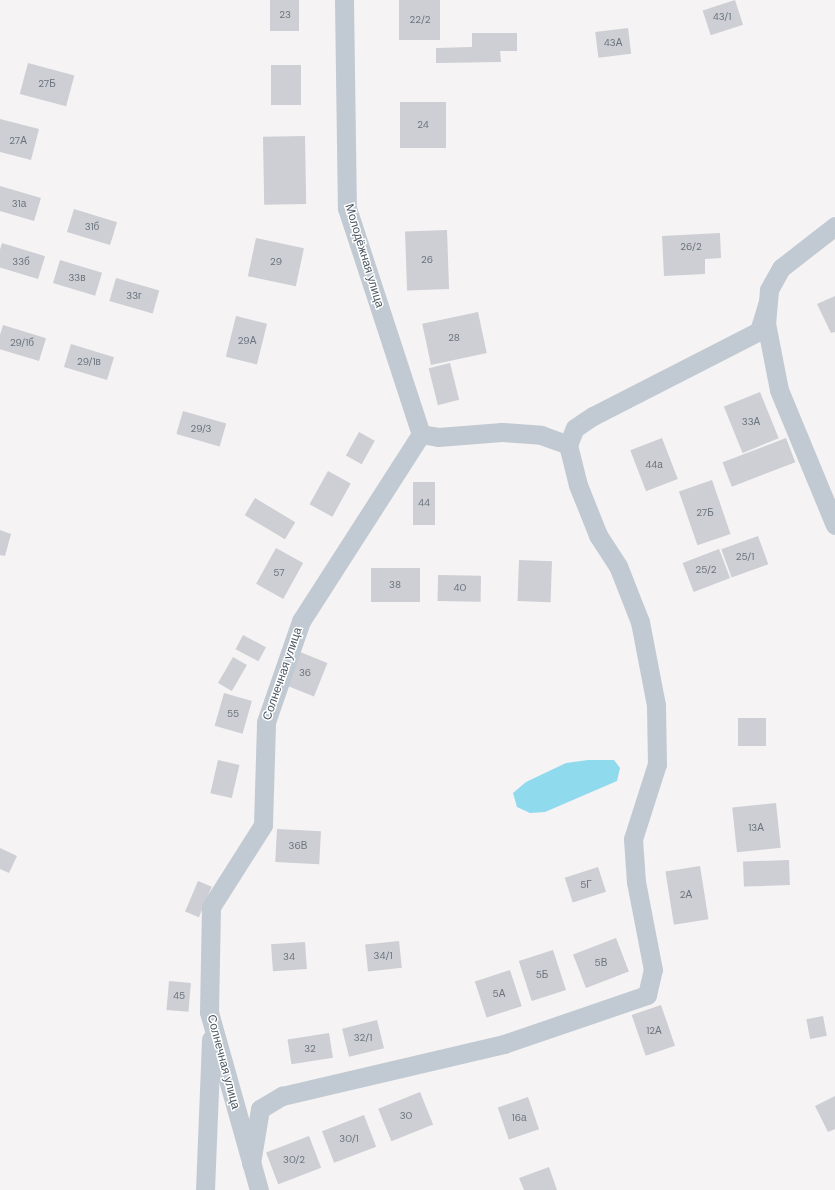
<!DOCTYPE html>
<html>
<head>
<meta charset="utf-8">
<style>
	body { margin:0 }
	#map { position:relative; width:835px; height:1190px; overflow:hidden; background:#f5f3f3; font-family:"DM Sans",sans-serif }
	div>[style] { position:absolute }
	.water>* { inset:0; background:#90daee }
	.building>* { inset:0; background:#cdcfd5; transform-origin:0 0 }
	.street>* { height:19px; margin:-9.5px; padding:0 9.5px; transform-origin:9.5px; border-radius:9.5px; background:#c1cad2 }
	span { translate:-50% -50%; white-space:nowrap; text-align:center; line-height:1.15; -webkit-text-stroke:3px #fff; paint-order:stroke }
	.number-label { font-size:10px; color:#6b747e }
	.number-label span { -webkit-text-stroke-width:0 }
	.street-label { font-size:12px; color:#4a5661 }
</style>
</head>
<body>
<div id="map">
	<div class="water">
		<i style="clip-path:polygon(588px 760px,614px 760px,620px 768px,617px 781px,545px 812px,530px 813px,517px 807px,513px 793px,526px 782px,566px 763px)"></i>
	</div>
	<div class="building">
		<i style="left:270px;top:0;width:29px;height:31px"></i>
		<i style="left:399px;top:0;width:41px;height:40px"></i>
		<i style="left:735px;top:0;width:26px;height:34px;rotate:72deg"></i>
		<i style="left:628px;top:28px;width:26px;height:33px;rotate:83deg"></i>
		<i style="clip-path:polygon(472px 33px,517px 33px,517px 51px,500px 51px,501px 62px,436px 63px,436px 48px,472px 47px)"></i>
		<i style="left:28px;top:63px;width:48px;height:32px;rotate:15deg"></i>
		<i style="left:271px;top:65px;width:30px;height:40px"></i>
		<i style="left:400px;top:102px;width:46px;height:46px"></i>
		<i style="clip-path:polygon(0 119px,39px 129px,31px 160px,0 152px)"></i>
		<i style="left:305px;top:136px;width:68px;height:42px;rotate:89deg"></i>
		<i style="clip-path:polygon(0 186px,41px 198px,34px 221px,0 211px)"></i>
		<i style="left:74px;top:209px;width:45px;height:24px;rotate:17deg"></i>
		<i style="left:447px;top:230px;width:59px;height:42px;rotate:88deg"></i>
		<i style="clip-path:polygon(720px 233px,721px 258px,705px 259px,705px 274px,664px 276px,662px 236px)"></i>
		<i style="left:256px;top:238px;width:49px;height:39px;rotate:12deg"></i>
		<i style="left:2px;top:243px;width:45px;height:24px;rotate:17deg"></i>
		<i style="left:60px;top:260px;width:44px;height:24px;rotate:17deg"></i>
		<i style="left:116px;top:278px;width:45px;height:24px;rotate:16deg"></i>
		<i style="clip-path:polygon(835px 296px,835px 332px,831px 333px,817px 304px)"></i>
		<i style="left:478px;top:312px;width:42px;height:57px;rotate:78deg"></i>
		<i style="left:236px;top:316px;width:32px;height:42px;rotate:14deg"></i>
		<i style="left:3px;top:325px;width:45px;height:24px;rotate:17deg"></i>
		<i style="left:71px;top:344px;width:45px;height:24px;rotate:17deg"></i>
		<i style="left:450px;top:363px;width:38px;height:22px;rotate:76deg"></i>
		<i style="left:760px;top:392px;width:50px;height:39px;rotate:68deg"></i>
		<i style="left:183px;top:411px;width:45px;height:24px;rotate:16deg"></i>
		<i style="left:359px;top:432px;width:18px;height:27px;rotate:29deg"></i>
		<i style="left:662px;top:438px;width:44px;height:34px;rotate:69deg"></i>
		<i style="left:786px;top:438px;width:26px;height:68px;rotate:69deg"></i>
		<i style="left:328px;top:471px;width:26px;height:38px;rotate:29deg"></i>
		<i style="left:712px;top:480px;width:57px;height:35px;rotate:71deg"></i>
		<i style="left:413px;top:482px;width:22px;height:43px"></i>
		<i style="left:255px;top:498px;width:47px;height:20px;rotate:31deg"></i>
		<i style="clip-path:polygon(0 530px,11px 534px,5px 556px,0 555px)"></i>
		<i style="left:758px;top:536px;width:30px;height:39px;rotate:70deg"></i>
		<i style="left:276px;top:548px;width:31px;height:41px;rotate:29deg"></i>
		<i style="left:719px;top:549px;width:31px;height:39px;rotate:69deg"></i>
		<i style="left:519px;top:560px;width:33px;height:41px;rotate:2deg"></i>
		<i style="left:371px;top:568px;width:49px;height:34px"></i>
		<i style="left:438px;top:575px;width:43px;height:26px;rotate:1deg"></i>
		<i style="left:243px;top:635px;width:26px;height:16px;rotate:28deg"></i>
		<i style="left:295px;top:650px;width:35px;height:36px;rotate:22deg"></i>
		<i style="left:233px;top:657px;width:16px;height:30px;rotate:30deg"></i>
		<i style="left:224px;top:693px;width:29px;height:34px;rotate:16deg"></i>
		<i style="left:738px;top:718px;width:28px;height:28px"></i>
		<i style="left:218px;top:760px;width:22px;height:34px;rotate:13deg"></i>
		<i style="left:776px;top:803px;width:45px;height:44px;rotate:84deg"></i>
		<i style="left:277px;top:829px;width:44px;height:33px;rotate:3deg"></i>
		<i style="clip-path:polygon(0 848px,17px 856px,9px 873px,0 869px)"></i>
		<i style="left:789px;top:860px;width:25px;height:46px;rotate:88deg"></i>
		<i style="left:700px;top:866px;width:54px;height:35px;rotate:81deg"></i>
		<i style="left:598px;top:867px;width:26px;height:35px;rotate:72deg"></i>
		<i style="left:198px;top:881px;width:15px;height:33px;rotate:23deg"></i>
		<i style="left:616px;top:938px;width:36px;height:46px;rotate:69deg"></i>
		<i style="left:399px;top:941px;width:27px;height:34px;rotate:84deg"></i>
		<i style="left:305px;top:942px;width:27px;height:34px;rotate:86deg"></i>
		<i style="left:553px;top:950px;width:42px;height:36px;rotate:72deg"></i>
		<i style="left:510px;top:970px;width:38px;height:37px;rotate:72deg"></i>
		<i style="left:169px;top:981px;width:22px;height:29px;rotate:5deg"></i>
		<i style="left:661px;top:1005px;width:43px;height:31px;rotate:71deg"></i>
		<i style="left:823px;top:1016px;width:20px;height:17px;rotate:79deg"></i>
		<i style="left:377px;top:1020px;width:29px;height:36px;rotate:76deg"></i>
		<i style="left:329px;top:1033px;width:25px;height:42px;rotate:81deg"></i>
		<i style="left:420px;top:1092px;width:35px;height:45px;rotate:68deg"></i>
		<i style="clip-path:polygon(835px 1096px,835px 1129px,828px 1132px,815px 1106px)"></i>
		<i style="left:528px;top:1097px;width:34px;height:32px;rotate:71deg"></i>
		<i style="left:364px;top:1115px;width:34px;height:45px;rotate:69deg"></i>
		<i style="left:309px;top:1136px;width:34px;height:46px;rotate:69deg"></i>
		<i style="clip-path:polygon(549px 1167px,557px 1190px,524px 1190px,519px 1178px)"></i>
	</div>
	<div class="street">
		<i style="left:344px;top:0;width:208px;rotate:89.2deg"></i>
		<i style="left:347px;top:208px;width:238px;rotate:71.9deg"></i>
		<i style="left:835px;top:226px;width:68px;rotate:142.1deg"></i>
		<i style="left:781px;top:268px;width:25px;rotate:119deg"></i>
		<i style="left:769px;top:290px;width:33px;rotate:95deg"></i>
		<i style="left:766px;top:323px;width:68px;rotate:79deg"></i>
		<i style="left:779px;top:390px;width:146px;rotate:67.5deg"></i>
		<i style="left:421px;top:434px;width:17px;rotate:10deg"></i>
		<i style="left:438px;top:437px;width:64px;rotate:-4.5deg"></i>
		<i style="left:502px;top:432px;width:39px;rotate:4deg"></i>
		<i style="left:541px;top:435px;width:29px;rotate:20deg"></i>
		<i style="left:251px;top:1163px;width:55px;rotate:-80.5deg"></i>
		<i style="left:260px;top:1109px;width:26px;rotate:-31deg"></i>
		<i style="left:282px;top:1096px;width:228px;rotate:-13.2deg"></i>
		<i style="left:504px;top:1044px;width:151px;rotate:-18.9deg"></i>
		<i style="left:647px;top:995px;width:26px;rotate:-77deg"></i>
		<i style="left:653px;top:970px;width:90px;rotate:-100.9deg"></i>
		<i style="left:636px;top:882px;width:43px;rotate:-94deg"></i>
		<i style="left:633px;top:839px;width:79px;rotate:-72.3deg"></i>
		<i style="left:657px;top:764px;width:59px;rotate:-91deg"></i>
		<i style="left:656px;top:705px;width:85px;rotate:-100.9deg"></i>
		<i style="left:640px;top:622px;width:60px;rotate:-111.4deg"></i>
		<i style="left:618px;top:566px;width:37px;rotate:-123deg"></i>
		<i style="left:598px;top:535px;width:54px;rotate:-111.8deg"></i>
		<i style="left:578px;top:485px;width:41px;rotate:-104deg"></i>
		<i style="left:568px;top:445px;width:18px;rotate:-68deg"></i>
		<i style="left:575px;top:428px;width:22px;rotate:-34deg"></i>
		<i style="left:593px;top:416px;width:186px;rotate:-27.1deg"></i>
		<i style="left:759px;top:331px;width:28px;rotate:-73deg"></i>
		<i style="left:205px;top:1190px;width:151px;rotate:-87.7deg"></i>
		<i style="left:259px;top:1190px;width:185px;rotate:-105.7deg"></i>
		<i style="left:209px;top:1012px;width:105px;rotate:-88.9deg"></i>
		<i style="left:211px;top:907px;width:97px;rotate:-57.6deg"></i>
		<i style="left:263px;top:825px;width:103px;rotate:-88.3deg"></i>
		<i style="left:266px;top:722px;width:107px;rotate:-70.9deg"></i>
		<i style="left:301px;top:621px;width:222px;rotate:-57.3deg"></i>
	</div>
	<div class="number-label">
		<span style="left:285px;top:15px">23</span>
		<span style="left:722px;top:17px">43/1</span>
		<span style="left:420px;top:20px">22/2</span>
		<span style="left:613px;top:43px">43А</span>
		<span style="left:47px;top:84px">27Б</span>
		<span style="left:423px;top:125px">24</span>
		<span style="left:18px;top:141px">27А</span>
		<span style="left:19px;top:204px">31а</span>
		<span style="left:92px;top:227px">31б</span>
		<span style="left:691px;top:247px">26/2</span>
		<span style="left:427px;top:260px">26</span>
		<span style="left:21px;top:262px">33б</span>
		<span style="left:276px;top:262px">29</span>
		<span style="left:77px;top:278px">33в</span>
		<span style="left:134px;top:296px">33г</span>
		<span style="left:454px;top:338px">28</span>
		<span style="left:247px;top:341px">29А</span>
		<span style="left:22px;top:343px">29/1б</span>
		<span style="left:89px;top:362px">29/1в</span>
		<span style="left:751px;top:422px">33А</span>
		<span style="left:201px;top:429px">29/3</span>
		<span style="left:654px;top:465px">44а</span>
		<span style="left:424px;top:503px">44</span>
		<span style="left:705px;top:513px">27Б</span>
		<span style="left:745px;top:557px">25/1</span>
		<span style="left:706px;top:570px">25/2</span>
		<span style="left:279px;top:573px">57</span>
		<span style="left:395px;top:585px">38</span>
		<span style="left:460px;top:588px">40</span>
		<span style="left:305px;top:673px">36</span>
		<span style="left:233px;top:714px">55</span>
		<span style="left:756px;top:828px">13А</span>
		<span style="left:298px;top:846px">36В</span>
		<span style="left:586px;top:885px">5Г</span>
		<span style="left:686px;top:895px">2А</span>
		<span style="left:383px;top:956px">34/1</span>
		<span style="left:289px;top:957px">34</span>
		<span style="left:601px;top:963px">5В</span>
		<span style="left:542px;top:975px">5Б</span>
		<span style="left:499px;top:994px">5А</span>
		<span style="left:179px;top:996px">45</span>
		<span style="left:654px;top:1031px">12А</span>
		<span style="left:363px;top:1038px">32/1</span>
		<span style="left:310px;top:1049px">32</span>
		<span style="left:406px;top:1116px">30</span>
		<span style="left:519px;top:1118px">16а</span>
		<span style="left:349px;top:1139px">30/1</span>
		<span style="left:294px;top:1160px">30/2</span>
	</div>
	<div class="street-label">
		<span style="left:364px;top:256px;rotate:73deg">Молодёжная улица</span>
		<span style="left:283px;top:674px;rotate:-71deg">Солнечная улица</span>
		<span style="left:223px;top:1062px;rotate:75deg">Солнечная улица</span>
	</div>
</div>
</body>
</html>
